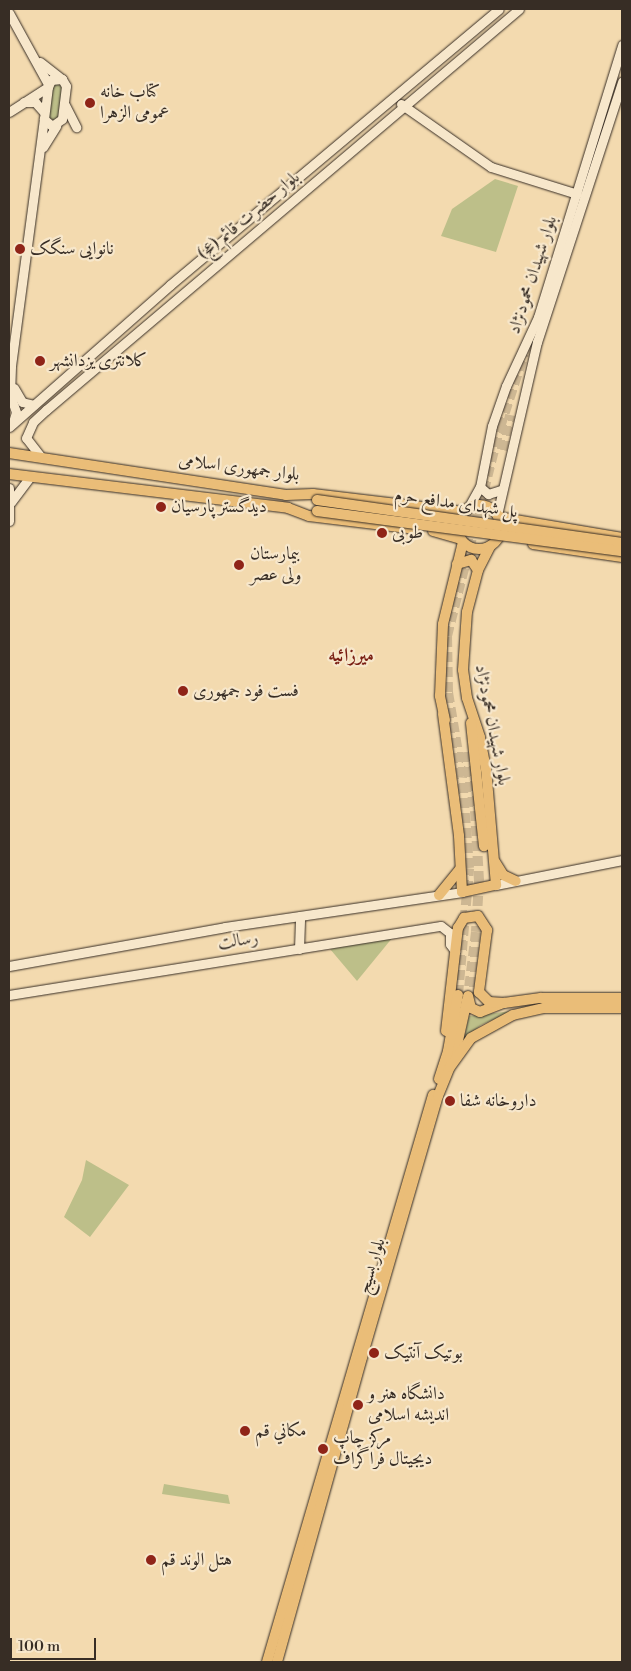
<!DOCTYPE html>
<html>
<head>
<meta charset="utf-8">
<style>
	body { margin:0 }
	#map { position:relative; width:631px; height:1671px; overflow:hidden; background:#f3daaf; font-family:"Libre Bodoni",Amiri,serif }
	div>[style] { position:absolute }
	.green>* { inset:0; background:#bdbf89 }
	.primary-tunnel>* { height:10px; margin-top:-5px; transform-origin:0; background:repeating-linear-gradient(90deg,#cdb793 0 10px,transparent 0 15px) }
	.roads { filter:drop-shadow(0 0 1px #372d25) drop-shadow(0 0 1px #372d25) }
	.secondary>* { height:9px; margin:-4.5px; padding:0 4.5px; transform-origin:4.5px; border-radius:4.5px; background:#f7e7cb }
	.primary>* { height:10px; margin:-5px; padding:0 5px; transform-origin:5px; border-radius:5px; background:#eabd78 }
	.primary>.ring { margin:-5px; padding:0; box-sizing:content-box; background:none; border:10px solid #eabd78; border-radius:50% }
	.bridges { filter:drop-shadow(0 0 1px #372d25) drop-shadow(0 0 1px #372d25) }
	.primary-bridge>* { height:10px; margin:-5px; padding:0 5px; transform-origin:5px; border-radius:5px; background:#eabd78 }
	.dots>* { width:14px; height:14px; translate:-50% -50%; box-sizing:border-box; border:2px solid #f7e7cb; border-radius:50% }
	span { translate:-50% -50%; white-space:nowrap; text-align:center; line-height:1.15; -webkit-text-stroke:4.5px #f7e7cb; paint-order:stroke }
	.poi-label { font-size:18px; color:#372d25 }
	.left { translate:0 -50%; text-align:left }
	.street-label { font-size:18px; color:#372d25 }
	.neighbourhood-label { font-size:19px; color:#7a1f14; font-weight:700 }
	.frame { position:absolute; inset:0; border:10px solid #372d25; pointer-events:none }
	.scale { position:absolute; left:10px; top:1638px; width:86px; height:22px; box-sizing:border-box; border:2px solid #372d25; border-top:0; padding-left:6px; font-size:15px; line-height:18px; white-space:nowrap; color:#372d25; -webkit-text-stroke:4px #f7e7cb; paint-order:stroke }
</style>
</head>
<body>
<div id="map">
	<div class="green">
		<i style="clip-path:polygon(58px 82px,62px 85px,59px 117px,54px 122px,47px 117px,51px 86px)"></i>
		<i style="clip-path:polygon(495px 179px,518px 186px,496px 252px,441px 236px,452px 209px)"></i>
		<i style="clip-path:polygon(393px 937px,357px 981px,330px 949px)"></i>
		<i style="clip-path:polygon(513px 1011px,481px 1025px,464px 1039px,469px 1016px)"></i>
		<i style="clip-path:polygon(86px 1160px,129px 1185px,90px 1237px,64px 1217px,82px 1180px)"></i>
		<i style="clip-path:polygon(164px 1484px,228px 1495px,230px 1504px,162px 1494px)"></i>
	</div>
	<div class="primary-tunnel">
		<i style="left:502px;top:450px;width:36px;rotate:-77deg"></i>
		<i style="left:465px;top:752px;width:60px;rotate:80.4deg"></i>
		<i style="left:475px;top:811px;width:70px;rotate:86.7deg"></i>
		<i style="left:479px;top:881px;width:51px;rotate:93.4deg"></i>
		<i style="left:476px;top:932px;width:64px;rotate:97.1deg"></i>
		<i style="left:458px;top:995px;width:127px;rotate:-85deg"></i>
		<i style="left:469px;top:868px;width:91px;rotate:-94.4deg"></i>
		<i style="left:462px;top:777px;width:86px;rotate:-99.4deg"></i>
		<i style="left:448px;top:692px;width:56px;rotate:-91deg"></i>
		<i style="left:447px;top:636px;width:216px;rotate:-75.8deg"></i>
		<i style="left:500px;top:427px;width:77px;rotate:-71.8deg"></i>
	</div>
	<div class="roads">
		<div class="secondary">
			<i style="left:9px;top:13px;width:81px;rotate:61.2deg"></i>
			<i style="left:40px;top:62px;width:28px;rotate:38deg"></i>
			<i style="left:62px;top:79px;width:8px;rotate:60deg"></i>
			<i style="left:66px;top:86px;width:33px;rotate:97deg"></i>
			<i style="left:62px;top:119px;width:12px;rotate:145deg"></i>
			<i style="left:52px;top:126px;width:11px;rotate:-139deg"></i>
			<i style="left:44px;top:119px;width:32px;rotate:-83deg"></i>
			<i style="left:48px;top:87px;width:8px;rotate:-67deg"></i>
			<i style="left:51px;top:80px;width:11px;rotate:-5deg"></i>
			<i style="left:24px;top:102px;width:11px"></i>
			<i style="left:35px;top:102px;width:13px;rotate:48deg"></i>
			<i style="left:401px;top:104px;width:110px;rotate:35deg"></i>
			<i style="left:491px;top:167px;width:90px;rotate:17.4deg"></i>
			<i style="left:65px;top:105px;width:25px;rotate:63deg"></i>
			<i style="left:9px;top:112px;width:46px;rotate:-32.7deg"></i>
			<i style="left:43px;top:147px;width:25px;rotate:-58deg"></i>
			<i style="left:14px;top:388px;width:16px;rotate:60deg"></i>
			<i style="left:22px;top:402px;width:12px;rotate:14deg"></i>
			<i style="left:13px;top:422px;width:10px;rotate:-73deg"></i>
			<i style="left:16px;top:412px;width:18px;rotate:-109deg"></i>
			<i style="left:10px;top:395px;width:29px;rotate:-88deg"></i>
			<i style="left:11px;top:366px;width:249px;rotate:-82.4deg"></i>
			<i style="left:9px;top:427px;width:215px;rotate:-41.4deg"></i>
			<i style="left:170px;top:285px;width:429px;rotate:-40deg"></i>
			<i style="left:41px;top:457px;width:24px;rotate:-128deg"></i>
			<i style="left:26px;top:438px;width:17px;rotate:-66deg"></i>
			<i style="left:33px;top:422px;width:18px;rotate:-43deg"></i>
			<i style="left:46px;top:410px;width:620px;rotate:-40.29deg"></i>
			<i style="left:480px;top:487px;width:11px;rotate:41deg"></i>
			<i style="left:488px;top:494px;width:14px;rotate:-17deg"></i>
			<i style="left:9px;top:488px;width:33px;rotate:90deg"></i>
			<i style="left:11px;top:502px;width:31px;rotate:-53deg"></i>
			<i style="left:467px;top:510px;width:26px;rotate:-61deg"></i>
			<i style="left:480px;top:487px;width:62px;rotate:-78.9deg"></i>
			<i style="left:492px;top:426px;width:42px;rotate:-70.7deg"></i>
			<i style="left:506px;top:386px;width:76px;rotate:-65.1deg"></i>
			<i style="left:538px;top:317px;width:285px;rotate:-72.8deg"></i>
			<i style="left:497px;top:515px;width:178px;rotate:-77deg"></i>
			<i style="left:537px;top:342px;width:274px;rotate:-71.9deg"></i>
			<i style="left:496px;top:885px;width:128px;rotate:-11.2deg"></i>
			<i style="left:299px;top:949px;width:33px;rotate:-88deg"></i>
			<i style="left:9px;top:966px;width:219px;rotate:-10.2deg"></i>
			<i style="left:225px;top:927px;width:240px;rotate:-8.4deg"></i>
			<i style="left:9px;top:995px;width:437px;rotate:-9.1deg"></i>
			<i style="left:441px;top:926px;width:11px;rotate:38deg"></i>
			<i style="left:450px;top:933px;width:11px;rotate:90deg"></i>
			<i style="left:450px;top:944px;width:9px;rotate:54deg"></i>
		</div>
		<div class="primary">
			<i style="left:9px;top:453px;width:280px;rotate:8.6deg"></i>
			<i style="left:286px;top:495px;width:27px;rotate:-2deg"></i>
			<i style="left:313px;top:494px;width:152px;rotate:6.8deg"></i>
			<i style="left:9px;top:474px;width:281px;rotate:6.9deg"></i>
			<i style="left:288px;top:508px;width:22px;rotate:21deg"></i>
			<i style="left:309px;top:516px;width:108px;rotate:6.9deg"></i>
			<i class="ring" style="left:457px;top:505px;width:34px;height:34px"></i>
			<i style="left:498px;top:517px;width:126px;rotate:9.6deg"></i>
			<i style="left:433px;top:531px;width:29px;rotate:16deg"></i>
			<i style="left:533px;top:544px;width:90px;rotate:8.3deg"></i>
			<i style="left:457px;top:564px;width:15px;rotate:-16deg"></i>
			<i style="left:471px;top:560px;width:12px;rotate:55deg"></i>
			<i style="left:443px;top:714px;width:123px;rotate:82.5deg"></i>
			<i style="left:459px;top:836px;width:56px;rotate:86.9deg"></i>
			<i style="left:462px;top:892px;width:35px;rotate:-12deg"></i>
			<i style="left:496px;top:885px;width:116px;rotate:-94.9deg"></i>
			<i style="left:486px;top:769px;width:33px;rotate:-101deg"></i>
			<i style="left:480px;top:737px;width:41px;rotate:-108.4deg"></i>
			<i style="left:467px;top:698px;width:28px;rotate:-98deg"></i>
			<i style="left:463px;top:670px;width:58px;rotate:-86.1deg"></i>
			<i style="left:467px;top:612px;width:43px;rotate:-75.3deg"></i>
			<i style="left:478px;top:570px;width:27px;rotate:-63deg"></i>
			<i style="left:445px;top:720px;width:25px;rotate:-102deg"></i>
			<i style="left:440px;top:696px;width:72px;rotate:-87.6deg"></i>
			<i style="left:443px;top:624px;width:84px;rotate:-76.3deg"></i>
			<i style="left:471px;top:723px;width:124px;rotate:84deg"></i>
			<i style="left:495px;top:862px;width:15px;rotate:58deg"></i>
			<i style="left:503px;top:875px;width:14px;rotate:25deg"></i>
			<i style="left:439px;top:895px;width:33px;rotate:-51deg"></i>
			<i style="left:468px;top:996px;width:12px;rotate:76deg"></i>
			<i style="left:471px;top:1008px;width:10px;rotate:24deg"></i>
			<i style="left:480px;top:1012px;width:26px;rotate:-21deg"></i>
			<i style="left:504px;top:1003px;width:37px;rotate:-8deg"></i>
			<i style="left:541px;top:998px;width:81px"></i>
			<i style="left:446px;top:1031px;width:104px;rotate:-83.4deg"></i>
			<i style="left:458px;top:928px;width:12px;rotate:-59deg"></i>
			<i style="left:464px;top:918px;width:14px;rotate:-8deg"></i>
			<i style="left:478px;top:916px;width:17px;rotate:57deg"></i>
			<i style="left:487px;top:930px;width:63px;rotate:97.4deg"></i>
			<i style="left:479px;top:992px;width:14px;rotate:45deg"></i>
			<i style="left:489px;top:1002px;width:15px;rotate:4deg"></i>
			<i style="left:455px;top:1054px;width:55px;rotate:-77.5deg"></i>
			<i style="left:439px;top:1079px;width:29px;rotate:-72deg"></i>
			<i style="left:448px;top:1051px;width:57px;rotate:-79.9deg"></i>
			<i style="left:267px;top:1662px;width:591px;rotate:-73.68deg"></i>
			<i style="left:277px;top:1662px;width:317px;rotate:-74.4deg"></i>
			<i style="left:362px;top:1357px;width:272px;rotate:-73.8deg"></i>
			<i style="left:438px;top:1096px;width:31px;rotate:-68deg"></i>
			<i style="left:450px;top:1067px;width:36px;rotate:-54deg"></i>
			<i style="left:471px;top:1038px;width:48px;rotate:-28.7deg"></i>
			<i style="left:513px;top:1015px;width:32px;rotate:-13deg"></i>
			<i style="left:544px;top:1008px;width:78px"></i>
		</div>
	</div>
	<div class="bridges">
		<div class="primary-bridge">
			<i style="left:317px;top:500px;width:308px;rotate:8deg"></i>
			<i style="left:317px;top:511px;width:308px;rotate:7.5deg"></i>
		</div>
	</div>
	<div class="dots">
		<i style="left:90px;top:103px;background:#8f2418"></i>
		<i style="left:20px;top:249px;background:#8f2418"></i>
		<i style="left:40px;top:361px;background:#8f2418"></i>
		<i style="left:161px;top:507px;background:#8f2418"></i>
		<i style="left:382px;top:533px;background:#8f2418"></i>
		<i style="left:239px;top:565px;background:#8f2418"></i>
		<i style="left:183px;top:691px;background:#8f2418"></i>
		<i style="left:450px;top:1101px;background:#8f2418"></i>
		<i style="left:374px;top:1353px;background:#8f2418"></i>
		<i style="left:358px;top:1405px;background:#8f2418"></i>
		<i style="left:245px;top:1431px;background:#8f2418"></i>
		<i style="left:323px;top:1449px;background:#8f2418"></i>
		<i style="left:151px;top:1560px;background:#8f2418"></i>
	</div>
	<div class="poi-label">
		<span class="left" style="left:100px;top:103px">کتاب خانه<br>عمومی الزهرا</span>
		<span class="left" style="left:30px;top:249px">نانوایی سنگک</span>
		<span class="left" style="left:50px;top:361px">کلانتری یزدانشهر</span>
		<span class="left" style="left:171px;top:507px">دیدگستر پارسیان</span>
		<span class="left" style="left:392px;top:533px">طوبی</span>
		<span class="left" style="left:250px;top:565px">بیمارستان<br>ولی عصر</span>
		<span class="left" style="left:193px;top:691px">فست فود جمهوری</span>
		<span class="left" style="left:460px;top:1101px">داروخانه شفا</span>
		<span class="left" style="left:384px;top:1353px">بوتیک آنتیک</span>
		<span class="left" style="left:368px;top:1405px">دانشگاه هنر و<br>اندیشه اسلامی</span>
		<span class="left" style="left:255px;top:1431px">مكاني قم</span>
		<span class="left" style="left:333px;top:1449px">مرکز چاپ<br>دیجیتال فراگراف</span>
		<span class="left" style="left:161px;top:1560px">هتل الوند قم</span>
	</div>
	<div class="street-label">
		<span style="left:249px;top:216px;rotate:-40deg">بلوار حضرت قائم (عج)</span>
		<span style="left:533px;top:275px;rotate:-72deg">بلوار شهیدان محمودنژاد</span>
		<span style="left:239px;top:468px;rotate:7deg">بلوار جمهوری اسلامی</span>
		<span style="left:456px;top:504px;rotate:8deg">پل شهدای مدافع حرم</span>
		<span style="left:492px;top:725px;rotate:79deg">بلوار شهیدان محمودنژاد</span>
		<span style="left:238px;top:941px;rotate:-8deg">رسالت</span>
		<span style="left:372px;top:1266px;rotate:-73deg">بلوار بسیج</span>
	</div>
	<div class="neighbourhood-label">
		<span style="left:351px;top:656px">میرزائیه</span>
	</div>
	<div class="frame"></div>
	<div class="scale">100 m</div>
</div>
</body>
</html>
